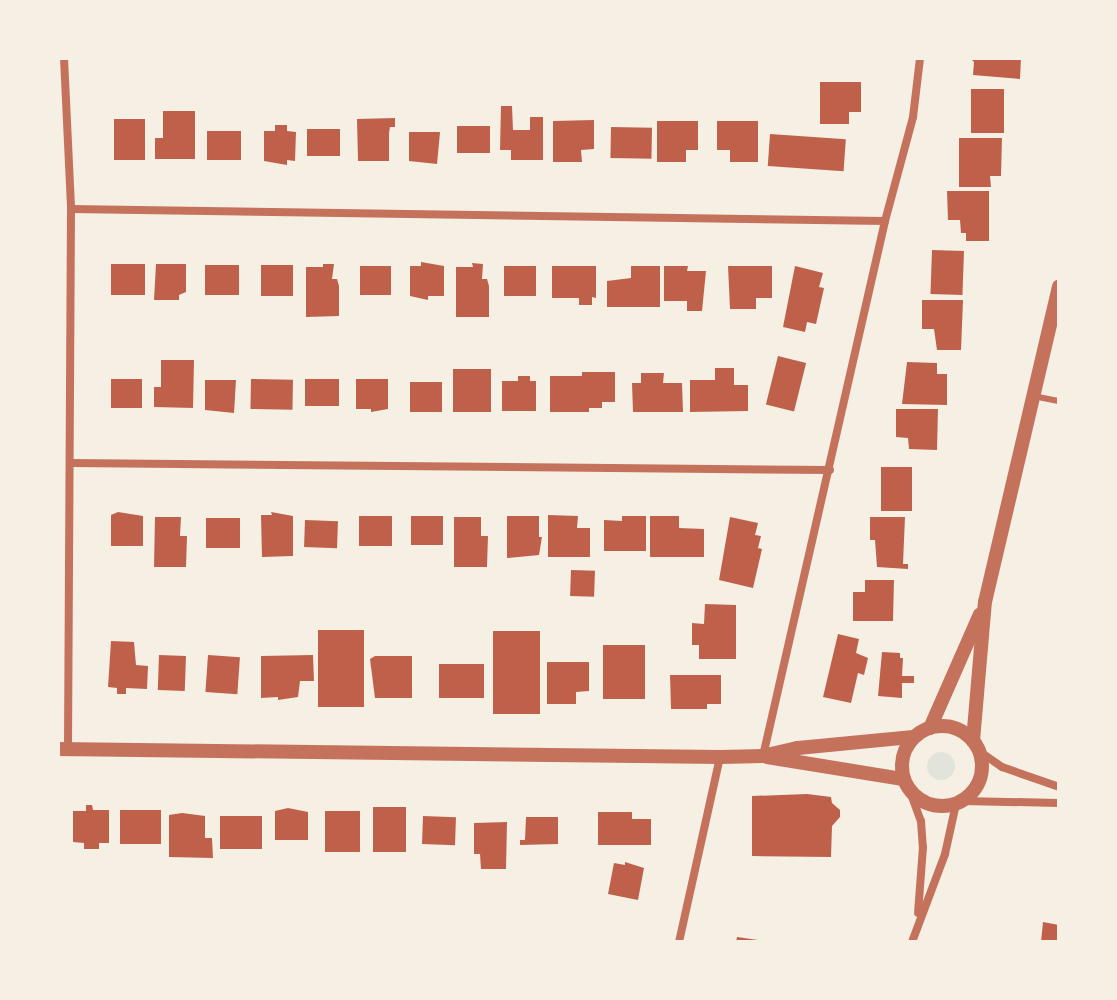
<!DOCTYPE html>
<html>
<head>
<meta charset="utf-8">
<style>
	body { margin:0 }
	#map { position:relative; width:1117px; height:1000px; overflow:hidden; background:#f6efe4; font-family:"DejaVu Sans",sans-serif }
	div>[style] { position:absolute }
	.green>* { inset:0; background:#e2e4dc }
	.round { border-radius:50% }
	.building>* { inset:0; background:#bf614a; transform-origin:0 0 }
	.service>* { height:6px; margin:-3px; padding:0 3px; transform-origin:3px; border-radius:3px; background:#c5725c }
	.minor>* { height:8px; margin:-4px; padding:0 4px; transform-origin:4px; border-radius:4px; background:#c5725c }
	.tertiary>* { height:14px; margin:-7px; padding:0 7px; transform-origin:7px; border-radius:7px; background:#c5725c }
	.tertiary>.ring { margin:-7px; padding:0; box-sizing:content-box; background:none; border:14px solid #c5725c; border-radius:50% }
	span { translate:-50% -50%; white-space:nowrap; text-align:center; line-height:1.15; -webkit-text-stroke:8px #f6efe4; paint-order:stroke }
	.frame { position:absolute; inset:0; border:60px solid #f6efe4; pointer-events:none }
</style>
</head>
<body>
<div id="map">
	<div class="green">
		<i class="round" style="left:927px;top:752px;width:28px;height:28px"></i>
	</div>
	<div class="building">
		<i style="clip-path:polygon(970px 58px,1021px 58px,1020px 79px,973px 75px,974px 62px)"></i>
		<i style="clip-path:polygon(820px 82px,861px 82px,861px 112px,849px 112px,849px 124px,820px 124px)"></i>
		<i style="left:971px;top:89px;width:33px;height:44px"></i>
		<i style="clip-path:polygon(501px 106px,512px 106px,513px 130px,530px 130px,530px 117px,543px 117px,543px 160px,511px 160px,511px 150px,500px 150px)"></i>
		<i style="clip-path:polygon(163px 111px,195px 111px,195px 159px,155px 159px,155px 138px,163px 138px)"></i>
		<i style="clip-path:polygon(395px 118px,395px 127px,390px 127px,389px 133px,389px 161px,358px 161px,357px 119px)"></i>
		<i style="left:114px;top:119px;width:31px;height:41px"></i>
		<i style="clip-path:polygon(594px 120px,594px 149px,581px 150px,582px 162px,553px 162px,553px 121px)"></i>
		<i style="clip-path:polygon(657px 121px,698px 121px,698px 150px,686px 150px,686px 162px,657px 162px)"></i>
		<i style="clip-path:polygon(717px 121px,758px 121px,758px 162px,730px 162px,730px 150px,717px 150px)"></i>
		<i style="clip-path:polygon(275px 125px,287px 125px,287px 131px,296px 132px,295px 161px,287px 160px,287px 165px,264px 161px,264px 131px,275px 131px)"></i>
		<i style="left:457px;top:126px;width:33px;height:27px"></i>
		<i style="left:611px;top:127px;width:41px;height:31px;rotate:1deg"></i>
		<i style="left:307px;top:129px;width:33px;height:27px"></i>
		<i style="left:207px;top:131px;width:34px;height:29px"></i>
		<i style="clip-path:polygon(409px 132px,440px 132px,437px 164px,409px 161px)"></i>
		<i style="left:770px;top:134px;width:76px;height:32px;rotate:4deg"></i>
		<i style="clip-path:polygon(959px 138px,1002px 138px,1001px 176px,990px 176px,991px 187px,959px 187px)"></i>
		<i style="clip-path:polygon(947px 191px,989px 191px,989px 241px,966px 241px,966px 233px,961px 233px,960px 220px,948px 220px)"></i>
		<i style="left:932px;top:250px;width:32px;height:44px;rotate:2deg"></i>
		<i style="clip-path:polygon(421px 262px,444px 266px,444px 296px,428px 296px,428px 300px,410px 296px,410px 266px,421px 266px)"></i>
		<i style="clip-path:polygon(472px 263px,483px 264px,482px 279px,487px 279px,489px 286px,489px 317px,456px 317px,456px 267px,473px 267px)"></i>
		<i style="left:145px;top:264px;width:31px;height:34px;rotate:90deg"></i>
		<i style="clip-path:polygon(156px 264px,186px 264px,186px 292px,179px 295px,179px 300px,154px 300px)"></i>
		<i style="clip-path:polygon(323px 264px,334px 264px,332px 279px,337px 279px,339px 286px,339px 316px,306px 317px,306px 267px,323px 267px)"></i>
		<i style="left:205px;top:265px;width:34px;height:30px"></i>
		<i style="left:261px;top:265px;width:32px;height:31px"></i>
		<i style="left:360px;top:266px;width:31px;height:29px"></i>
		<i style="left:504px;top:266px;width:32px;height:30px"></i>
		<i style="clip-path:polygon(552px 266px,596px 266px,596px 298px,592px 297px,592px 305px,579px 305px,579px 298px,552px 298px)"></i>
		<i style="clip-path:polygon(631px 266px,660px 266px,660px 307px,607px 307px,607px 281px,631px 278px)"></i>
		<i style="clip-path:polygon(664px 266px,688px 266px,687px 271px,706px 271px,702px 311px,687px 311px,687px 301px,664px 301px)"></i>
		<i style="clip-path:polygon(728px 266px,772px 266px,772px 298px,756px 298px,756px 309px,730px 309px)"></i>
		<i style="clip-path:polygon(795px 266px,823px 273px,819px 287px,824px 288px,816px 324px,807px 322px,805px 332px,783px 327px)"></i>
		<i style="clip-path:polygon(922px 300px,963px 300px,961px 350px,937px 350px,934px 329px,922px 329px)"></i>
		<i style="left:778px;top:356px;width:29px;height:50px;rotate:14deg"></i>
		<i style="clip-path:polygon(161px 360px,194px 360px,193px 408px,154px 407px,154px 387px,161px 387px)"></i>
		<i style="clip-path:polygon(907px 362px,937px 363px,937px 374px,947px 374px,947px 405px,902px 404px)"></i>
		<i style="clip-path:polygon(715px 368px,734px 368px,734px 385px,748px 385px,748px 411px,690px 412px,690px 380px,715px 380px)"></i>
		<i style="left:453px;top:369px;width:38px;height:43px"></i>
		<i style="clip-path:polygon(582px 372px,615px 372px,615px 402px,602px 402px,602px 408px,589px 408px,589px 412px,550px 412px,550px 376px,582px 376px)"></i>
		<i style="clip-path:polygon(641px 373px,664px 373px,663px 383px,682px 383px,683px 412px,633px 412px,632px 383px,641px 383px)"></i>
		<i style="clip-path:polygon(518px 376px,530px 376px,530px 381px,536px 381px,536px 411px,502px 411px,502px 381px,518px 381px)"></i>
		<i style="left:111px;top:379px;width:31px;height:29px"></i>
		<i style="left:251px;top:379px;width:42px;height:30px;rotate:1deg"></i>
		<i style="left:305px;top:379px;width:34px;height:27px"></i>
		<i style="clip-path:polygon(356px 379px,388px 379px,388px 409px,371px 412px,371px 409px,356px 409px)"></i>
		<i style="clip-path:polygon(205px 380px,236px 380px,234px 413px,205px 410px)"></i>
		<i style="left:410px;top:382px;width:32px;height:30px"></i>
		<i style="clip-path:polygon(896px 409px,938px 409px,937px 450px,909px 449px,908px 438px,896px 437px)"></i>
		<i style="left:881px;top:467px;width:31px;height:44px"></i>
		<i style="clip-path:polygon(118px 512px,143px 516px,143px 546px,111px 546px,111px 515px)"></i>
		<i style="clip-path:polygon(271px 512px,293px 516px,293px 556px,262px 557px,261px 515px,272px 515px)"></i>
		<i style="clip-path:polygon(548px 515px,578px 516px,577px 528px,590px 528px,590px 557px,548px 557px)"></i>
		<i style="left:359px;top:516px;width:33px;height:30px"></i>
		<i style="left:411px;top:516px;width:32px;height:29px"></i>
		<i style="clip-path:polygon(507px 516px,539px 516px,539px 537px,542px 537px,539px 555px,507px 558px)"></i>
		<i style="clip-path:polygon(622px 516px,646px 516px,646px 551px,604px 551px,604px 520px,622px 521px)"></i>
		<i style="clip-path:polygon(650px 516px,679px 516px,679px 528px,704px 529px,704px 557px,650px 557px)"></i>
		<i style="clip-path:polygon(155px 517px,181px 517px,180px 536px,187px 536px,186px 567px,154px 567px)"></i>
		<i style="clip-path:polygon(454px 517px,481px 517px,481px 536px,488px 536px,487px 567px,454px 567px)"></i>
		<i style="clip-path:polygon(730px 517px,758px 523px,755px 535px,761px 536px,758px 548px,762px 549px,753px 588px,719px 580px)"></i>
		<i style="clip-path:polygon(870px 517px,905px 517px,903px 564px,908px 564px,908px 569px,877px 567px,875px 540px,870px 540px)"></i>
		<i style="left:206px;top:518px;width:34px;height:30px"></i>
		<i style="left:305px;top:520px;width:33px;height:27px;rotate:2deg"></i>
		<i style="left:571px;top:570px;width:24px;height:26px;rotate:2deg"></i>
		<i style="clip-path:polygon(865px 580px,894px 580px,893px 621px,853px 621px,853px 592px,865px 592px)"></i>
		<i style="clip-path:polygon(705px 604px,736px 605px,736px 659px,699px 659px,699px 645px,692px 645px,692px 623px,704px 624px)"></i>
		<i style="left:318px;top:630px;width:46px;height:77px"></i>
		<i style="left:493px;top:631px;width:47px;height:83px"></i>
		<i style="clip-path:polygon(838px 634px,859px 639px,856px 653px,868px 658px,864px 675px,858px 673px,851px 703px,823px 697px)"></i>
		<i style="clip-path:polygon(111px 641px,134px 642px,136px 665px,148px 666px,147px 689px,126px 688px,126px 694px,117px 694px,117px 688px,108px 687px)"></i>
		<i style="left:603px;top:645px;width:42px;height:54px"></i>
		<i style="clip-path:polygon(882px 652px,900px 653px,900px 658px,903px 658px,902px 676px,914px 676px,914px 683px,902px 683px,902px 698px,878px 696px)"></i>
		<i style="left:159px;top:655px;width:27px;height:35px;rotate:2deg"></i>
		<i style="left:208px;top:655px;width:32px;height:37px;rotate:4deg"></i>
		<i style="clip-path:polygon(313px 655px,314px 681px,300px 681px,298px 697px,278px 700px,278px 697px,261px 698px,261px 656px)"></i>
		<i style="clip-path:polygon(375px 656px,412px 656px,412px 698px,375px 698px,370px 659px)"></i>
		<i style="clip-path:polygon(547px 662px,589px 662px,589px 691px,576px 692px,576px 704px,547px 704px)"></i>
		<i style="left:439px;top:664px;width:45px;height:34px"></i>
		<i style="clip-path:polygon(670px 675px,721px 675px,721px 704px,707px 704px,707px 709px,671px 709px)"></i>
		<i style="clip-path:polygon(807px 794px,831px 797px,832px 803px,840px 810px,840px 817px,832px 826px,831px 857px,752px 856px,752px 796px)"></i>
		<i style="clip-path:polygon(86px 805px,92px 805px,93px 810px,109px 810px,109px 843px,99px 843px,99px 849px,84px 849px,84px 843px,73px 842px,73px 811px,86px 811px)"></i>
		<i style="left:373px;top:807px;width:33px;height:45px"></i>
		<i style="clip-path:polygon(288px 808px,308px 812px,308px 840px,275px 840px,275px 811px)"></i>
		<i style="left:120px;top:810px;width:41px;height:34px"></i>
		<i style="left:325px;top:811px;width:35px;height:41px"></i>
		<i style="clip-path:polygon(598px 812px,632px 812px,632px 819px,651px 819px,651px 845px,598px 845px)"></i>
		<i style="clip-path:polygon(182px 813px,205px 816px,205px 838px,212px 838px,213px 858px,169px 857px,169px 815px)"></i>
		<i style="left:220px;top:816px;width:42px;height:33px"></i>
		<i style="left:423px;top:816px;width:33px;height:28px;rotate:2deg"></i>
		<i style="clip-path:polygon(526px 817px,558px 817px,558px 844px,520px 845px,520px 840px,525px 840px)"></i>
		<i style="clip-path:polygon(507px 822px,506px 869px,481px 869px,480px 854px,474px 854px,474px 823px)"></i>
		<i style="clip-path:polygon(625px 862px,644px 868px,638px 900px,608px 894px,614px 863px,625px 865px)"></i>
		<i style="clip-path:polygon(1043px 922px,1059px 925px,1059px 942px,1041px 942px)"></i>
		<i style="clip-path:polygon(737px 937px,758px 940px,758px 942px,736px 942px)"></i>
	</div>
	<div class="service">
		<i style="left:1033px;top:396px;width:26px;rotate:11deg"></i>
	</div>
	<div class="minor">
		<i style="left:64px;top:58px;width:151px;rotate:87.3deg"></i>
		<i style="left:71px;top:209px;width:540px;rotate:90.32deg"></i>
		<i style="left:71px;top:209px;width:814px;rotate:0.84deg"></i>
		<i style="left:71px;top:463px;width:759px;rotate:0.53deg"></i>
		<i style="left:979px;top:751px;width:28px;rotate:35deg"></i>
		<i style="left:1002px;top:767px;width:60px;rotate:19.3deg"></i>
		<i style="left:763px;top:756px;width:549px;rotate:-77.15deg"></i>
		<i style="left:885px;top:221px;width:108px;rotate:-74.9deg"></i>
		<i style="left:913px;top:117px;width:59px;rotate:-83.2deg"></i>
		<i style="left:911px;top:794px;width:29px;rotate:70deg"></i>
		<i style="left:921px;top:821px;width:26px;rotate:86deg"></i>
		<i style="left:923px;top:847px;width:66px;rotate:94.3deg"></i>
		<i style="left:963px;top:801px;width:96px;rotate:1.2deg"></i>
		<i style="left:679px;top:942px;width:189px;rotate:-77.5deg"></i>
		<i style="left:912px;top:942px;width:94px;rotate:-69.4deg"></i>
		<i style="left:945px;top:854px;width:51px;rotate:-77.6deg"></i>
	</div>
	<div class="tertiary">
		<i class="ring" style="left:902px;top:726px;width:66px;height:66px"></i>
		<i style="left:930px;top:728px;width:124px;rotate:-66.3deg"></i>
		<i style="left:973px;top:741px;width:140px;rotate:-85.1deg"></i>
		<i style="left:985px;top:602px;width:324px;rotate:-76.8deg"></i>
		<i style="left:58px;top:749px;width:662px;rotate:0.69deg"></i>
		<i style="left:720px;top:757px;width:43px;rotate:-1.3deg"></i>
		<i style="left:763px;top:756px;width:36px;rotate:-13deg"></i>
		<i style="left:798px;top:748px;width:116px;rotate:-5.5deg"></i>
		<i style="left:767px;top:757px;width:138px;rotate:9.2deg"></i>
	</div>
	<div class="frame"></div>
</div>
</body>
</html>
